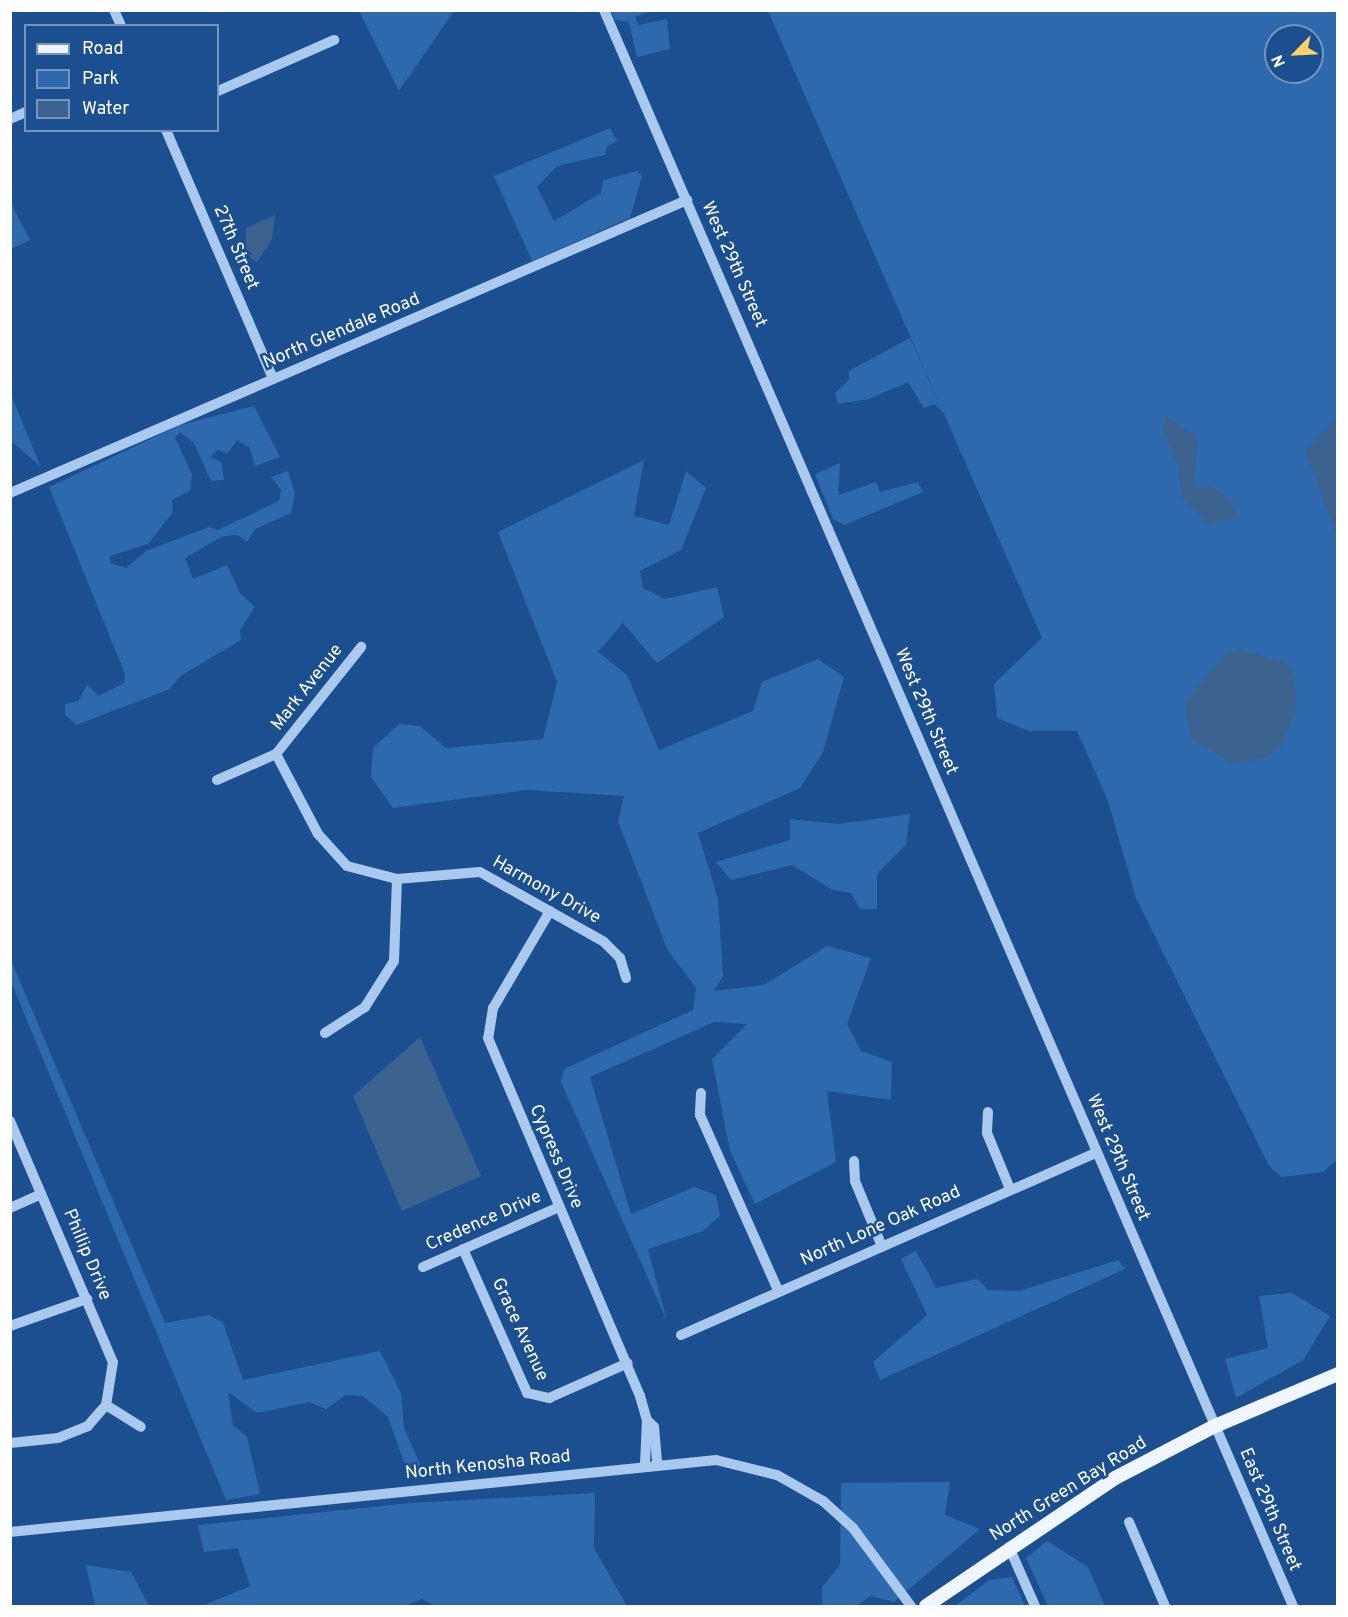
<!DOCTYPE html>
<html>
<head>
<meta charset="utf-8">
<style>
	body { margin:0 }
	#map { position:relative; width:1348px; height:1617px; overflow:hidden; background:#1b4f8f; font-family:Overpass,sans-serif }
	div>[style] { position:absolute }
	.green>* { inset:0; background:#2e69ad }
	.water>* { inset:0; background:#3c6290 }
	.minor>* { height:10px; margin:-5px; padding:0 5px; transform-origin:5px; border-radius:5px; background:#a9c9ee }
	.major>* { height:14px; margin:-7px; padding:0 7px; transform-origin:7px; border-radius:7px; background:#f0f6ff }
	span { translate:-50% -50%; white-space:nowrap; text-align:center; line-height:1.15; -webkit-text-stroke:5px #1b4f8f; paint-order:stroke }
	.street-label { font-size:18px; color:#fff }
	.frame { position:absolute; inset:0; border:12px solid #fff; pointer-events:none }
	.legend { position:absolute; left:24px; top:24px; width:195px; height:108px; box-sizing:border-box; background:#1b4f8f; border:2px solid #7695bc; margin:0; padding:8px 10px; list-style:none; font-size:18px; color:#fff }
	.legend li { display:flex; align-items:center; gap:12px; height:30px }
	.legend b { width:30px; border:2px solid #7695bc }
	.north { position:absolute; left:1264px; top:24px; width:60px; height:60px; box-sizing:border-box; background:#1b4f8f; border:2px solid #7695bc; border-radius:50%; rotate:246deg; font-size:16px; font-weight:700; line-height:24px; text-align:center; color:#fff }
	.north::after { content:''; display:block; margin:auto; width:21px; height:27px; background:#ffd166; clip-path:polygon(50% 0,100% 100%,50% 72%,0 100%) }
</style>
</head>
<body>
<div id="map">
	<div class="green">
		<i style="clip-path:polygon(359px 11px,454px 11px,399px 91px)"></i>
		<i style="clip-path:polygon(611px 11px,651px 11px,635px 17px,638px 25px,667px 19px,670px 49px,637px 57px,629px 22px,615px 20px)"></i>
		<i style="clip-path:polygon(evenodd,768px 11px,1337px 11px,1338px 1159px,1323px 1172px,1281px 1177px,1269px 1166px,1136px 898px,1108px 801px,1077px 731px,1029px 731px,997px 718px,994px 684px,1042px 638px,768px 11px,1276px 36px,1312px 36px,1312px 72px,1276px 72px,1276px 36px)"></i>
		<i style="clip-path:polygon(610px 128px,617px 141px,606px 147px,605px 155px,557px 166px,537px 187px,554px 221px,601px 193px,603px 180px,637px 171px,642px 176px,630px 218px,532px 261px,494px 176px)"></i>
		<i style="clip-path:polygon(11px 203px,30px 240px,11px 249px,10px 249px)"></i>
		<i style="clip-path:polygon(910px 338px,944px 413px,934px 404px,924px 408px,908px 382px,869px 399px,838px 404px,835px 393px,849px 380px,849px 371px)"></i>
		<i style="clip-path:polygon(10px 395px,11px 395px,41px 467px,11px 441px)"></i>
		<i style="clip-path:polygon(254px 406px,280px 457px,255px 466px,250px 448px,237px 440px,228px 453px,218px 450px,210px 457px,221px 462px,224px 480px,211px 481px,194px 443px,180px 432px,175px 438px,192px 474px,190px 491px,172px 500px,173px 512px,148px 544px,110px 556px,110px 563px,126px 568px,146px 551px,209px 527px,218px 530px,279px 501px,281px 490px,271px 477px,288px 471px,295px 493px,291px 513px,255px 529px,247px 542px,238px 535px,223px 536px,185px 558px,193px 579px,227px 565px,240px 593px,255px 607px,240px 630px,241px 640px,182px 675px,168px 690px,76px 725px,65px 714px,65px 704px,78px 701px,87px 685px,99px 696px,124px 683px,125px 674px,49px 487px,180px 425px)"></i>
		<i style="clip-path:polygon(644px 460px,634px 516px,669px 525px,686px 471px,706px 488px,681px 550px,640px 571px,643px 588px,665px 599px,717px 587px,724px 617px,657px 663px,623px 623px,598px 652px,627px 675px,659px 750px,753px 711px,762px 682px,818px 659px,844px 677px,823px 752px,800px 788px,698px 833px,718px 899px,723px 976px,714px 991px,764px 985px,827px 946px,871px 958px,847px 1024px,861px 1051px,892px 1062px,891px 1100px,827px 1091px,836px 1162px,755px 1204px,730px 1151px,712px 1059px,747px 1024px,714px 1022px,590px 1077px,631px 1214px,694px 1187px,716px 1195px,720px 1216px,703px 1231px,648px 1249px,667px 1321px,561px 1082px,564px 1069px,693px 1010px,696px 988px,667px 949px,618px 821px,624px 796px,527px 790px,393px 808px,371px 777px,373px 748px,399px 724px,420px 726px,446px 748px,543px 739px,557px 682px,498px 532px)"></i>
		<i style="clip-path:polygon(840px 463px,838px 495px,876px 482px,880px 492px,918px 482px,923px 492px,844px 525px,833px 519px,815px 474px)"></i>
		<i style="clip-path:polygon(910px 814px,906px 845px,877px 874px,877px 909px,860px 909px,851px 893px,833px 890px,792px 865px,731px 880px,716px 862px,790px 840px,790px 819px,838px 824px)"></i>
		<i style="clip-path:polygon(10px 958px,165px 1323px,209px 1315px,223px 1323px,243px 1380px,380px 1351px,401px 1393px,404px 1428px,424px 1473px,409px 1476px,388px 1417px,363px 1396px,345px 1395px,326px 1409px,310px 1402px,257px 1413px,228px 1392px,233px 1425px,247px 1437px,260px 1494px,226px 1500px,11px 982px)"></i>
		<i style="clip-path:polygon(916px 1251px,936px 1288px,978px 1279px,988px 1290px,1019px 1291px,1118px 1260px,1125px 1269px,880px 1380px,873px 1362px,927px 1315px,901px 1259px)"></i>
		<i style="clip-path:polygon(1292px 1293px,1330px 1316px,1303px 1360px,1236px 1398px,1225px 1359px,1268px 1348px,1259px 1296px)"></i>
		<i style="clip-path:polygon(950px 1482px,945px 1515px,980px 1529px,894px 1602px,871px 1596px,856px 1606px,822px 1606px,822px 1587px,840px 1565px,841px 1483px)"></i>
		<i style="clip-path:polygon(595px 1493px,594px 1548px,627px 1606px,435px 1606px,422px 1599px,404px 1606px,202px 1606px,250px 1586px,238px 1548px,204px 1552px,198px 1525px,410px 1503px)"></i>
		<i style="clip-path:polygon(1047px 1541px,1088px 1567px,1105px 1606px,1048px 1606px,1026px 1558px)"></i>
		<i style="clip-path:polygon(86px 1565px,131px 1572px,149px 1606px,95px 1606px)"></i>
		<i style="clip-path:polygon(1012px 1577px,1025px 1606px,955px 1606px,989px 1580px)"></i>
	</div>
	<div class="water">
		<i style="clip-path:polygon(275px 215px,272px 239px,257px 262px,252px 259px,246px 252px,246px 228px)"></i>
		<i style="clip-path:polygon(1166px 416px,1198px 437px,1194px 484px,1213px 487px,1231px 500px,1237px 517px,1208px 525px,1182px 497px,1177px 463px,1163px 430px)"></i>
		<i style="clip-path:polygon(1337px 417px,1337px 537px,1305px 451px)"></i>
		<i style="clip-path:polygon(1239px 649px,1289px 664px,1295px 677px,1296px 711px,1281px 746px,1268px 757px,1234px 764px,1192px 739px,1184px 703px,1226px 654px)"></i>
		<i style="clip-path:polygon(420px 1037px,481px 1176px,402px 1211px,353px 1096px)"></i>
	</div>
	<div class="minor">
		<i style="left:114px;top:10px;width:17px;rotate:66deg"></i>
		<i style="left:604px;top:10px;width:1738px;rotate:66.65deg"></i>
		<i style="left:218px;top:91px;width:127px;rotate:-23.7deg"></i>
		<i style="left:10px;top:119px;width:17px;rotate:-24deg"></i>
		<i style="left:166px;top:130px;width:271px;rotate:66.7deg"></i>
		<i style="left:10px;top:493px;width:738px;rotate:-23.4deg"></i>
		<i style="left:276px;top:754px;width:90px;rotate:62.3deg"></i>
		<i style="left:318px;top:834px;width:43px;rotate:47.8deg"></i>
		<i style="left:347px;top:866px;width:52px;rotate:14.6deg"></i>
		<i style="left:397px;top:879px;width:83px;rotate:-4.8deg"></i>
		<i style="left:480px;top:872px;width:142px;rotate:29.4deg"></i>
		<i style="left:604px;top:942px;width:23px;rotate:45deg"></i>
		<i style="left:620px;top:958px;width:21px;rotate:73deg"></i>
		<i style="left:217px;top:780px;width:64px;rotate:-23.8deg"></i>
		<i style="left:276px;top:754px;width:137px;rotate:-51.5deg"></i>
		<i style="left:550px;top:911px;width:113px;rotate:120.4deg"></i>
		<i style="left:493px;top:1008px;width:30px;rotate:99deg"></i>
		<i style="left:488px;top:1038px;width:389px;rotate:67deg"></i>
		<i style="left:640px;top:1396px;width:25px;rotate:74deg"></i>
		<i style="left:647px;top:1420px;width:44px;rotate:92.6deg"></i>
		<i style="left:325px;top:1033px;width:48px;rotate:-33deg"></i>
		<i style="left:365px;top:1007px;width:54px;rotate:-57.8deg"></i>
		<i style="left:394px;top:961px;width:82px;rotate:-87.9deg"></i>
		<i style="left:701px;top:1093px;width:22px;rotate:93deg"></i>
		<i style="left:700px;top:1115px;width:192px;rotate:66deg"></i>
		<i style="left:988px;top:1112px;width:21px;rotate:93deg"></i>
		<i style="left:987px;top:1133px;width:61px;rotate:67.7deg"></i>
		<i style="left:10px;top:1121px;width:262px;rotate:66.9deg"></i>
		<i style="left:113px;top:1362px;width:44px;rotate:99.2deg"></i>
		<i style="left:106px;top:1405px;width:28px;rotate:131deg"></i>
		<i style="left:88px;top:1426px;width:32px;rotate:158deg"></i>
		<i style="left:58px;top:1438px;width:48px;rotate:174.1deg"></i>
		<i style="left:854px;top:1161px;width:20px;rotate:87deg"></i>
		<i style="left:855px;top:1181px;width:68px;rotate:67.6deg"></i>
		<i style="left:10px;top:1208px;width:34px;rotate:-24deg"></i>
		<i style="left:463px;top:1249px;width:158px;rotate:66deg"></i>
		<i style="left:527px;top:1393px;width:23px;rotate:13deg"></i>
		<i style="left:549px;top:1398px;width:86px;rotate:-23.9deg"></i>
		<i style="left:423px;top:1267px;width:149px;rotate:-23.8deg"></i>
		<i style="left:10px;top:1326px;width:82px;rotate:-19.3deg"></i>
		<i style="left:681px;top:1335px;width:453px;rotate:-23.7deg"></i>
		<i style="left:106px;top:1405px;width:41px;rotate:32.2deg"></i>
		<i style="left:647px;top:1420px;width:10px;rotate:45deg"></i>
		<i style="left:654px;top:1427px;width:36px;rotate:85deg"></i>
		<i style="left:1129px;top:1522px;width:91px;rotate:66.8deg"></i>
		<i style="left:10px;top:1532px;width:710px;rotate:-5.82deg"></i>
		<i style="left:716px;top:1460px;width:63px;rotate:13.8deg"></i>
		<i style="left:777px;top:1475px;width:53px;rotate:29.5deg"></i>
		<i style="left:823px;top:1501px;width:40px;rotate:42deg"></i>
		<i style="left:853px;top:1528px;width:97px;rotate:53.4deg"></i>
		<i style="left:1009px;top:1547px;width:64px;rotate:66.2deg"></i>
	</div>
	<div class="major">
		<i style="left:926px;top:1606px;width:228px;rotate:-34.1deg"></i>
		<i style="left:1115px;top:1478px;width:113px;rotate:-27.5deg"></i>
		<i style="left:1215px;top:1426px;width:134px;rotate:-22.9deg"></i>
	</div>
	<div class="street-label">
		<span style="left:235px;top:248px;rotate:67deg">27th Street</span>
		<span style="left:733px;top:265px;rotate:66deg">West 29th Street</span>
		<span style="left:342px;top:332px;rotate:-23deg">North Glendale Road</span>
		<span style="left:308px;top:688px;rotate:-52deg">Mark Avenue</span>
		<span style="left:925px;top:712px;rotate:67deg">West 29th Street</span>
		<span style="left:546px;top:891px;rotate:29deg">Harmony Drive</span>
		<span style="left:555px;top:1157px;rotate:67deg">Cypress Drive</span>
		<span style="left:1117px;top:1158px;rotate:67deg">West 29th Street</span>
		<span style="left:484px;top:1222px;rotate:-24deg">Credence Drive</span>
		<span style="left:881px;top:1227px;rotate:-24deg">North Lone Oak Road</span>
		<span style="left:86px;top:1255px;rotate:67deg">Phillip Drive</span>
		<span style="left:519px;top:1330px;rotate:65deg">Grace Avenue</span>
		<span style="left:488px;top:1466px;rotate:-6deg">North Kenosha Road</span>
		<span style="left:1069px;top:1490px;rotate:-32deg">North Green Bay Road</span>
		<span style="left:1269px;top:1510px;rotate:67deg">East 29th Street</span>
	</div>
	<div class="frame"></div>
	<ul class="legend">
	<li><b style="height:8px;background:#f0f6ff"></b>Road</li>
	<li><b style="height:16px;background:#2e69ad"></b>Park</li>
	<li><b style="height:16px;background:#3c6290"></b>Water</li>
	</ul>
	<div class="north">N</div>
</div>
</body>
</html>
